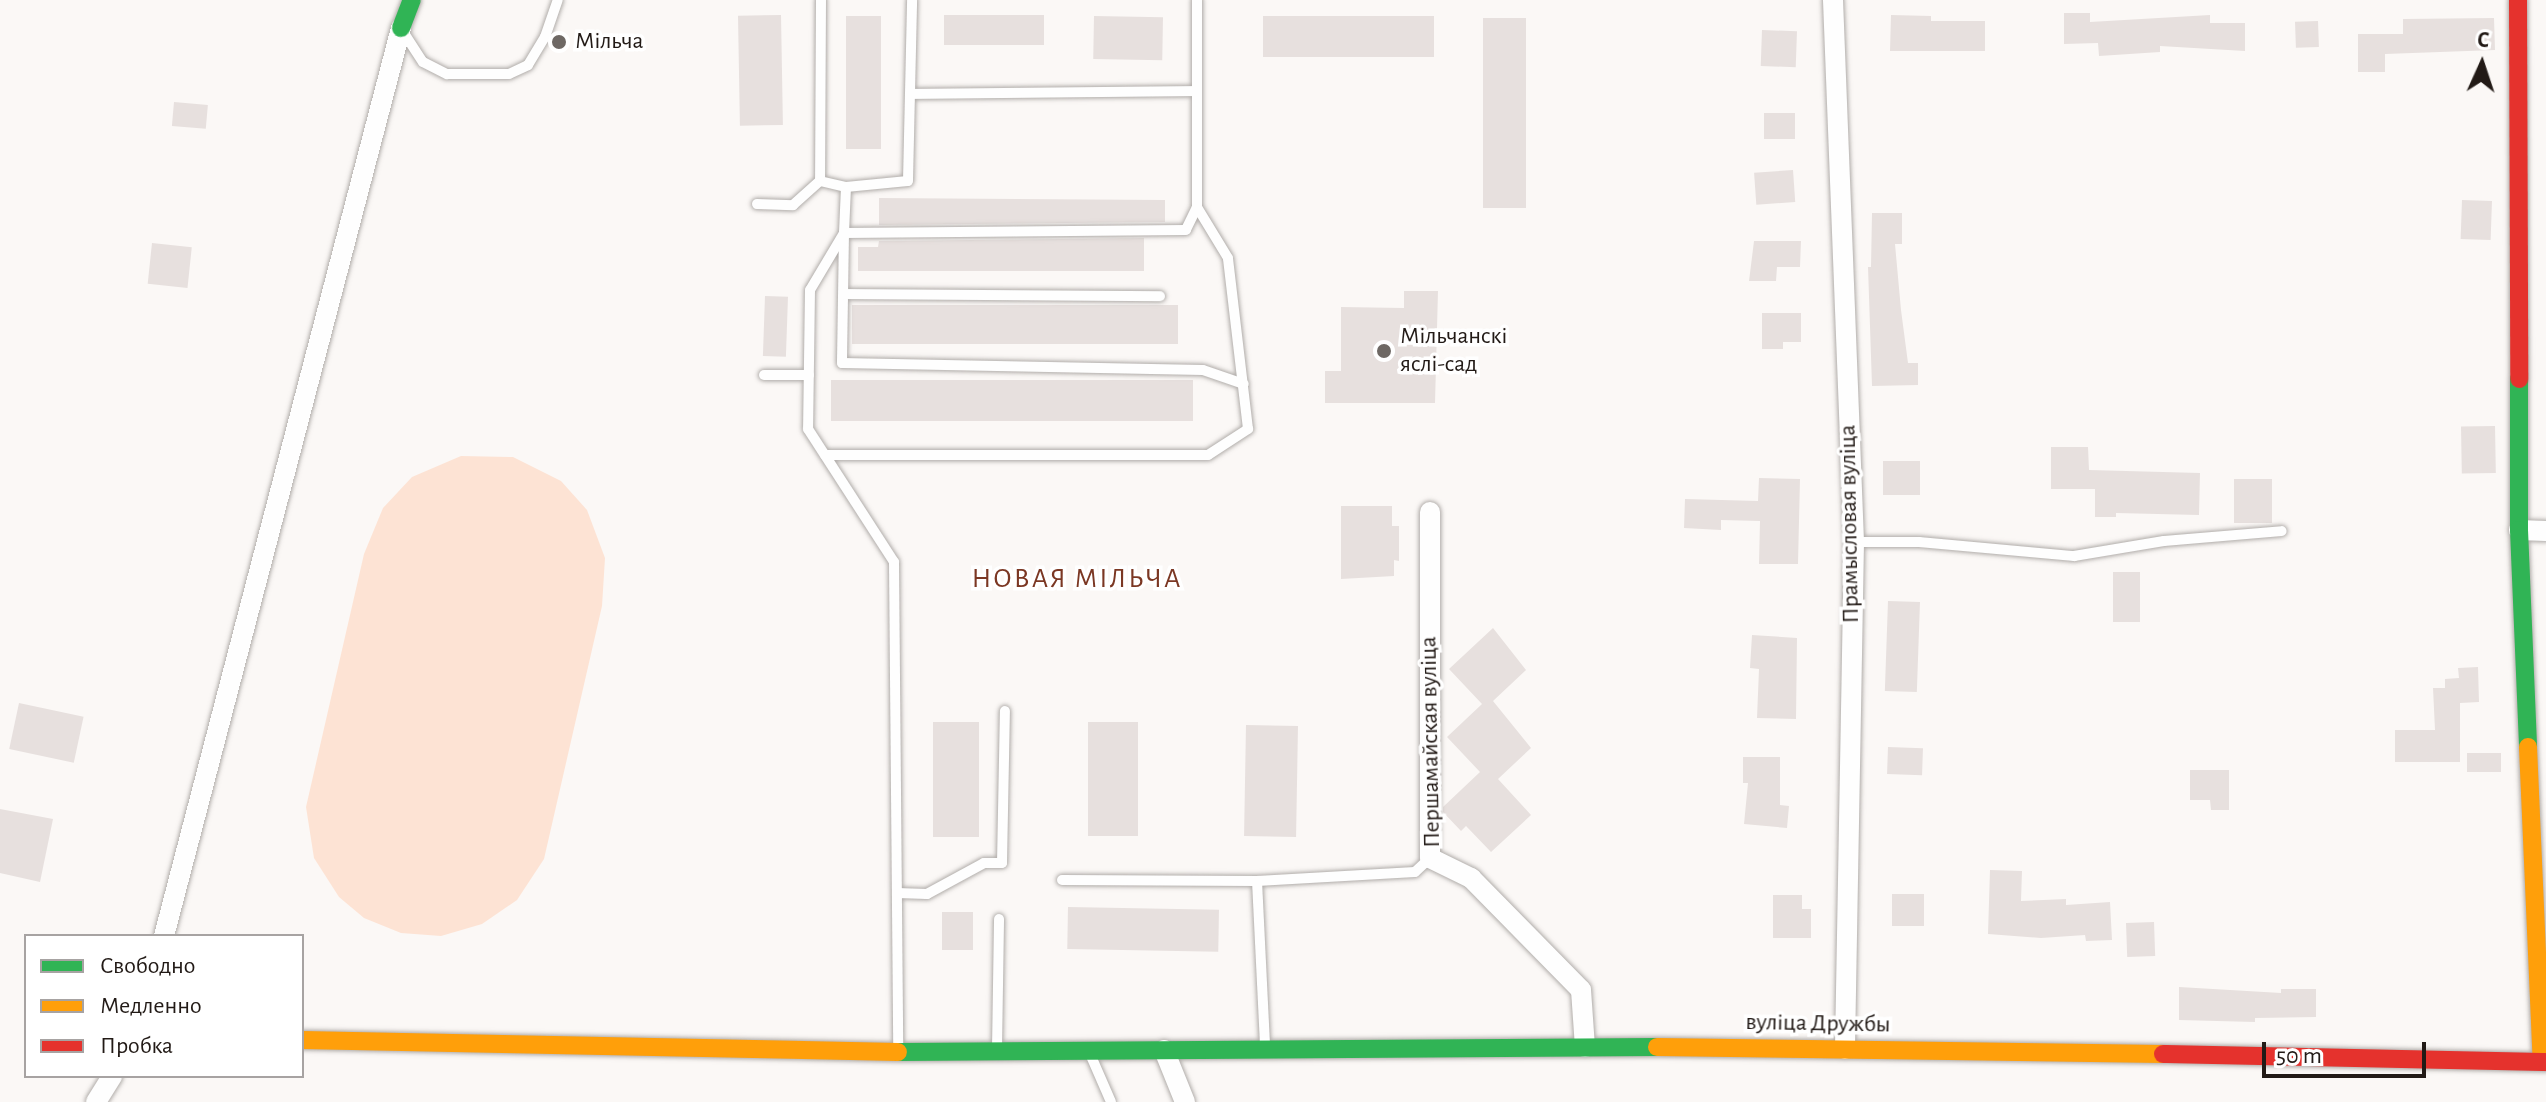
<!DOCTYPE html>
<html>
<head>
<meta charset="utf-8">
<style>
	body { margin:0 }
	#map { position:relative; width:2546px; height:1102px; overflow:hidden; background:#fbf8f6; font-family:"Alegreya Sans",sans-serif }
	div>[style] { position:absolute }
	.green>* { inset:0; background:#fde3d4 }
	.building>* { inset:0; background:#e7e0de; transform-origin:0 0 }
	.roads { filter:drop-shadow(0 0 2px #b1adaa) drop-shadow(0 0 2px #b1adaa) }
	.lane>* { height:10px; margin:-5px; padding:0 5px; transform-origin:5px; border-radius:5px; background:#fefefe }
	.street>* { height:20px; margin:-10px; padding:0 10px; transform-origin:10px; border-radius:10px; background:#fefefe }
	.fast>* { height:18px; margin:-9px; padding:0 9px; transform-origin:9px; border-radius:9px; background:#30b455 }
	.slow>* { height:18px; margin:-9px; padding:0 9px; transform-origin:9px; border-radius:9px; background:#ff9f0a }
	.jam>* { height:18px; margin:-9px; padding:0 9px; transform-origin:9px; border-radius:9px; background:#e5322d }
	.dots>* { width:22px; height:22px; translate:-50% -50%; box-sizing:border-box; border:4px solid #fff; border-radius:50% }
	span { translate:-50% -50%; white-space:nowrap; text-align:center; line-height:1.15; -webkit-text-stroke:7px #fff; paint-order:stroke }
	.poi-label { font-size:24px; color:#221a16 }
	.left { translate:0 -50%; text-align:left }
	.street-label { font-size:24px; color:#221a16 }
	.quarter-label { font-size:28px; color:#7b3723; letter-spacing:2px }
	.legend { position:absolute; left:24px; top:934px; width:280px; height:144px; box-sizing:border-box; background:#fff; border:2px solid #a7a3a2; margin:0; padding:10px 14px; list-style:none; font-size:24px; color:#221a16 }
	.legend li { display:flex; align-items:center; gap:16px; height:40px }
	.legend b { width:40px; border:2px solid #a7a3a2 }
	.north { position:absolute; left:2442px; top:24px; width:80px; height:80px; -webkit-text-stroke:6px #fff; paint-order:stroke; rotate:3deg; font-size:22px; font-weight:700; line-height:32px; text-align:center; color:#221a16 }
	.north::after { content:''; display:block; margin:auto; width:28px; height:36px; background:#221a16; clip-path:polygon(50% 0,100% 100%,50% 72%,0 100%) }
	.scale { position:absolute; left:2262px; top:1042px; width:164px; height:36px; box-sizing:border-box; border:4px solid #221a16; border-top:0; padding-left:10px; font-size:24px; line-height:28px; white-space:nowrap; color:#221a16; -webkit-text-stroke:6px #fff; paint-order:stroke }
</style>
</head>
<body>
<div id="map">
	<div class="green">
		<i style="clip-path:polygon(461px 456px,513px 457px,561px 481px,587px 510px,605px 558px,602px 606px,544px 859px,517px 900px,482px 924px,441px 936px,401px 933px,364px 918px,339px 897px,314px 858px,306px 807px,364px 554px,383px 508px,412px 477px)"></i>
	</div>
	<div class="building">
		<i style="clip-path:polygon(2064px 13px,2090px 13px,2090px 22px,2210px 15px,2210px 23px,2245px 23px,2245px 51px,2160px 46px,2160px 52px,2099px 56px,2098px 43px,2064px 44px)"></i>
		<i style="left:781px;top:15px;width:110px;height:43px;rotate:89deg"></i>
		<i style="left:944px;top:15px;width:100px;height:30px"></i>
		<i style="clip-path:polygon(1891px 15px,1931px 16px,1931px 21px,1985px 21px,1985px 51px,1890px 51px)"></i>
		<i style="left:846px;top:16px;width:35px;height:133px"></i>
		<i style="left:1094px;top:16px;width:69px;height:43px;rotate:1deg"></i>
		<i style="left:1434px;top:16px;width:41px;height:171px;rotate:90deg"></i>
		<i style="left:1483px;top:18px;width:43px;height:190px"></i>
		<i style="clip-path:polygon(2494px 18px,2495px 50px,2385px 54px,2385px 72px,2358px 72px,2358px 34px,2403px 34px,2403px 19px)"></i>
		<i style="left:2318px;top:21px;width:26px;height:23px;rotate:88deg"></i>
		<i style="left:1762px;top:30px;width:35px;height:36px;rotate:2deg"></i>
		<i style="left:174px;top:102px;width:34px;height:24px;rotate:5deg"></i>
		<i style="left:1764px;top:113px;width:31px;height:26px"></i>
		<i style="left:1793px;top:170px;width:32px;height:39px;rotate:86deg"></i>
		<i style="clip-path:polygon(879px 198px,1165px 200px,1165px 222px,879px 225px)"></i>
		<i style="left:2462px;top:200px;width:30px;height:39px;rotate:2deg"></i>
		<i style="clip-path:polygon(1872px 213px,1902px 213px,1902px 244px,1895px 244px,1901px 310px,1908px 363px,1918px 363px,1918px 385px,1872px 386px,1868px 267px,1871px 267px)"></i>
		<i style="clip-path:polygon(1144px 238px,1144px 271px,858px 271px,858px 247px,878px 247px,879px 241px)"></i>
		<i style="clip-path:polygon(1754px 241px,1801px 241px,1800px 267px,1777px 267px,1776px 281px,1749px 281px)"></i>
		<i style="left:152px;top:243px;width:40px;height:41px;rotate:6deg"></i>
		<i style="clip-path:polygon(1404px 291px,1438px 291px,1435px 403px,1325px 403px,1325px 371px,1341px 371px,1341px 307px,1404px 308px)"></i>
		<i style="left:765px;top:296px;width:23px;height:60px;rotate:2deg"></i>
		<i style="left:852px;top:305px;width:326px;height:39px"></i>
		<i style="clip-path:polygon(1762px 313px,1801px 313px,1801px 342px,1783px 342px,1783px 349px,1762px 349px)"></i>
		<i style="left:831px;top:380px;width:362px;height:41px"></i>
		<i style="left:2495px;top:426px;width:47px;height:34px;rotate:89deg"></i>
		<i style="clip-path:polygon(2051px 447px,2088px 447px,2089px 470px,2200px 473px,2199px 515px,2116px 513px,2116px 517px,2095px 517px,2095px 489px,2051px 489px)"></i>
		<i style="left:1883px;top:461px;width:37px;height:34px"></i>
		<i style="clip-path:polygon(1759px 478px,1800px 479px,1798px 564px,1759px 564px,1760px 521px,1721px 520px,1721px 530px,1684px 528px,1685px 499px,1758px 501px)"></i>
		<i style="left:2234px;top:479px;width:38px;height:44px"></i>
		<i style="clip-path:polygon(1341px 506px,1392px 506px,1392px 526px,1399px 526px,1399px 561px,1394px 560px,1394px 576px,1341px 579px)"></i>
		<i style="left:2113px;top:572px;width:27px;height:50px"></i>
		<i style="left:1888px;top:601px;width:32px;height:90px;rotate:2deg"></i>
		<i style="clip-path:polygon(1493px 628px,1526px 670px,1493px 701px,1531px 748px,1498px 779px,1531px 815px,1491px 852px,1466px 826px,1461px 831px,1443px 812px,1443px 807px,1480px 772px,1447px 737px,1482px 704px,1449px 669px)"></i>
		<i style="clip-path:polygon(1752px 635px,1797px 638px,1796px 719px,1757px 718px,1759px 669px,1750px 668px)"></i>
		<i style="clip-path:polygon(2478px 667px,2479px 702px,2460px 703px,2460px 762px,2395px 762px,2395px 730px,2435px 730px,2433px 688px,2445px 688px,2445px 679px,2459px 678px,2458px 668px)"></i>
		<i style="left:19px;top:703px;width:66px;height:47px;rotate:12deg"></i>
		<i style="left:979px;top:722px;width:115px;height:46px;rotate:90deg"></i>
		<i style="left:1088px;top:722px;width:50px;height:114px"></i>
		<i style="left:1246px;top:725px;width:52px;height:111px;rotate:1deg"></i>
		<i style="left:1888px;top:747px;width:35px;height:27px;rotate:2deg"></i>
		<i style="left:2467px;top:753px;width:34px;height:19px"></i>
		<i style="clip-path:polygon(1743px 757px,1780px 757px,1780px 805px,1789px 806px,1787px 828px,1744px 824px,1748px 783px,1743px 783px)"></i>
		<i style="clip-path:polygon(2190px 770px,2229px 770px,2229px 810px,2211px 810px,2210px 800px,2190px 800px)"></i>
		<i style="clip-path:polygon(0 809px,53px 819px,40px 882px,0 873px)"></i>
		<i style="clip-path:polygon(1990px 870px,2022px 871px,2021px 901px,2066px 899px,2066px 905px,2110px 902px,2112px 940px,2086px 941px,2085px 935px,2041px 938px,1988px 934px)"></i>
		<i style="left:1892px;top:894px;width:32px;height:32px"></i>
		<i style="clip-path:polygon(1773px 895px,1802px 895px,1802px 909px,1811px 909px,1811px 938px,1773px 938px)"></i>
		<i style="left:1068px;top:907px;width:151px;height:42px;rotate:1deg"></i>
		<i style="left:942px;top:912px;width:31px;height:38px"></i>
		<i style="left:2154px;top:922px;width:34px;height:28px;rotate:88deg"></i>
		<i style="clip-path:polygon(2179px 987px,2281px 993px,2281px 989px,2316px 989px,2316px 1017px,2255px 1018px,2255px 1022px,2179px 1020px)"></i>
	</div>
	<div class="roads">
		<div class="lane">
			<i style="left:821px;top:0;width:181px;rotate:90.3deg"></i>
			<i style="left:820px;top:181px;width:27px;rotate:13deg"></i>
			<i style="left:846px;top:187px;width:62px;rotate:-5.5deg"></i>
			<i style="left:908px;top:181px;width:181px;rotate:-88.7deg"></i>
			<i style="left:402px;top:30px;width:38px;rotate:57deg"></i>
			<i style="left:423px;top:62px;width:27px;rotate:27deg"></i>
			<i style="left:447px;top:74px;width:62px"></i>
			<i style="left:509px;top:74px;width:21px;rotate:-25deg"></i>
			<i style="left:528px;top:65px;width:33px;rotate:-59deg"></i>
			<i style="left:545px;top:37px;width:39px;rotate:-71deg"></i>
			<i style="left:910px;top:94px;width:286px;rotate:-0.6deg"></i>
			<i style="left:846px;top:187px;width:46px;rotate:92.5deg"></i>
			<i style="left:844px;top:233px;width:66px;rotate:120.8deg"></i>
			<i style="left:810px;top:290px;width:139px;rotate:90.8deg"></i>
			<i style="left:808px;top:429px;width:158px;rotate:57.1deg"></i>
			<i style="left:894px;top:562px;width:488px;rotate:89.5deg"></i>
			<i style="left:757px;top:204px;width:36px;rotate:2deg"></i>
			<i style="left:793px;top:205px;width:36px;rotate:-42deg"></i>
			<i style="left:1197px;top:207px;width:25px;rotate:116deg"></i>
			<i style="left:1186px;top:230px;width:342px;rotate:179.5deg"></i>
			<i style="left:844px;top:233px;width:130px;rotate:90.9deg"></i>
			<i style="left:842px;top:363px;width:361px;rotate:1.1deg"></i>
			<i style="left:1203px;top:370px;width:43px;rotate:18.9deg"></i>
			<i style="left:844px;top:294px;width:316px;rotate:0.4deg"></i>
			<i style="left:764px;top:375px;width:45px"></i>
			<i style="left:825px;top:455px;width:383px"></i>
			<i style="left:1208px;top:455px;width:48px;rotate:-33deg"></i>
			<i style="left:1248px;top:429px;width:172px;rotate:-96.7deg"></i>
			<i style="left:1228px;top:258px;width:60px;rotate:-121.3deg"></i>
			<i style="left:1197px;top:207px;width:207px;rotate:-90deg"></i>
			<i style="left:1854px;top:542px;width:65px"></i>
			<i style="left:1919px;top:542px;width:156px;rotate:5.2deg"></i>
			<i style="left:2074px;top:556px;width:91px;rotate:-9.5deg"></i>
			<i style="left:2164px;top:541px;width:118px;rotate:-4.8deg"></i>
			<i style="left:1062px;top:880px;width:195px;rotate:0.3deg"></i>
			<i style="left:1257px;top:881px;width:166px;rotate:87.2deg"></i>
			<i style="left:1257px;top:881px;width:158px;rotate:-3.3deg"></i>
			<i style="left:1415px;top:872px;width:21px;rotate:-43deg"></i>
			<i style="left:897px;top:893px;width:30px;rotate:2deg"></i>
			<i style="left:927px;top:894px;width:65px;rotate:-28.5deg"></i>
			<i style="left:984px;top:863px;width:18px"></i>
			<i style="left:1002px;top:863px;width:152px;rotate:-88.9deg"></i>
			<i style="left:997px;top:1049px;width:130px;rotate:-89.1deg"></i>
			<i style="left:1091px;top:1056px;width:50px;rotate:66.5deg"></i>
		</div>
		<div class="street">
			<i style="left:1833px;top:0;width:542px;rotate:87.78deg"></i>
			<i style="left:1854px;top:542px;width:507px;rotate:91.02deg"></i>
			<i style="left:1430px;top:512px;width:346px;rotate:90deg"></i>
			<i style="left:1430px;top:858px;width:46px;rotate:26deg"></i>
			<i style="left:1471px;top:878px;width:157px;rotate:45.5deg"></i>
			<i style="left:1581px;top:990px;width:57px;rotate:86deg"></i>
			<i style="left:2519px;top:530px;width:27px;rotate:2deg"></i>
			<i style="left:164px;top:936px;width:938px;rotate:-75.37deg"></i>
			<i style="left:1164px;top:1050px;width:56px;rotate:68deg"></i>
			<i style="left:96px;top:1102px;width:31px;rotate:-58deg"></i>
		</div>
		<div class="fast">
			<i style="left:401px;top:28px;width:30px;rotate:-69deg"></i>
			<i style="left:2519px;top:379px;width:151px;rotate:90deg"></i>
			<i style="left:2519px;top:530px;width:217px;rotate:87.6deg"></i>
			<i style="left:898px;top:1052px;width:759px;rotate:-0.38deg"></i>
		</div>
		<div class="slow">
			<i style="left:2528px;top:747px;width:315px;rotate:87.5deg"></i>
			<i style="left:302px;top:1040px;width:596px;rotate:1.15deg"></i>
			<i style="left:1657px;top:1047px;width:506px;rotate:0.79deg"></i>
		</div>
		<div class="jam">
			<i style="left:2518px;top:0;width:379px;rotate:89.8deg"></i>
			<i style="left:2163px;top:1054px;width:383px;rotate:1.2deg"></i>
		</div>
	</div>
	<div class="dots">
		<i style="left:559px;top:42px;background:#6e6864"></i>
		<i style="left:1384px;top:351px;background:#6e6864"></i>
	</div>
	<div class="poi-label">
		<span class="left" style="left:575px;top:42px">Мільча</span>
		<span class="left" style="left:1400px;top:351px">Мільчанскі<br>яслі-сад</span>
	</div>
	<div class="street-label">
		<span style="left:1850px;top:524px;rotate:-91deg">Прамысловая вуліца</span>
		<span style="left:1431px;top:742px;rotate:-91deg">Першамайская вуліца</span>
		<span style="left:1818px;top:1024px;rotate:1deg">вуліца Дружбы</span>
	</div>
	<div class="quarter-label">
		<span style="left:1077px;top:579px">НОВАЯ МІЛЬЧА</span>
	</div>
	<ul class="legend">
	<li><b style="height:10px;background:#30b455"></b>Свободно</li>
	<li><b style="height:10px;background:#ff9f0a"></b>Медленно</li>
	<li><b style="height:10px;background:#e5322d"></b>Пробка</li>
	</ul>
	<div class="north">С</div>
	<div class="scale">50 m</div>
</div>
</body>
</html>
